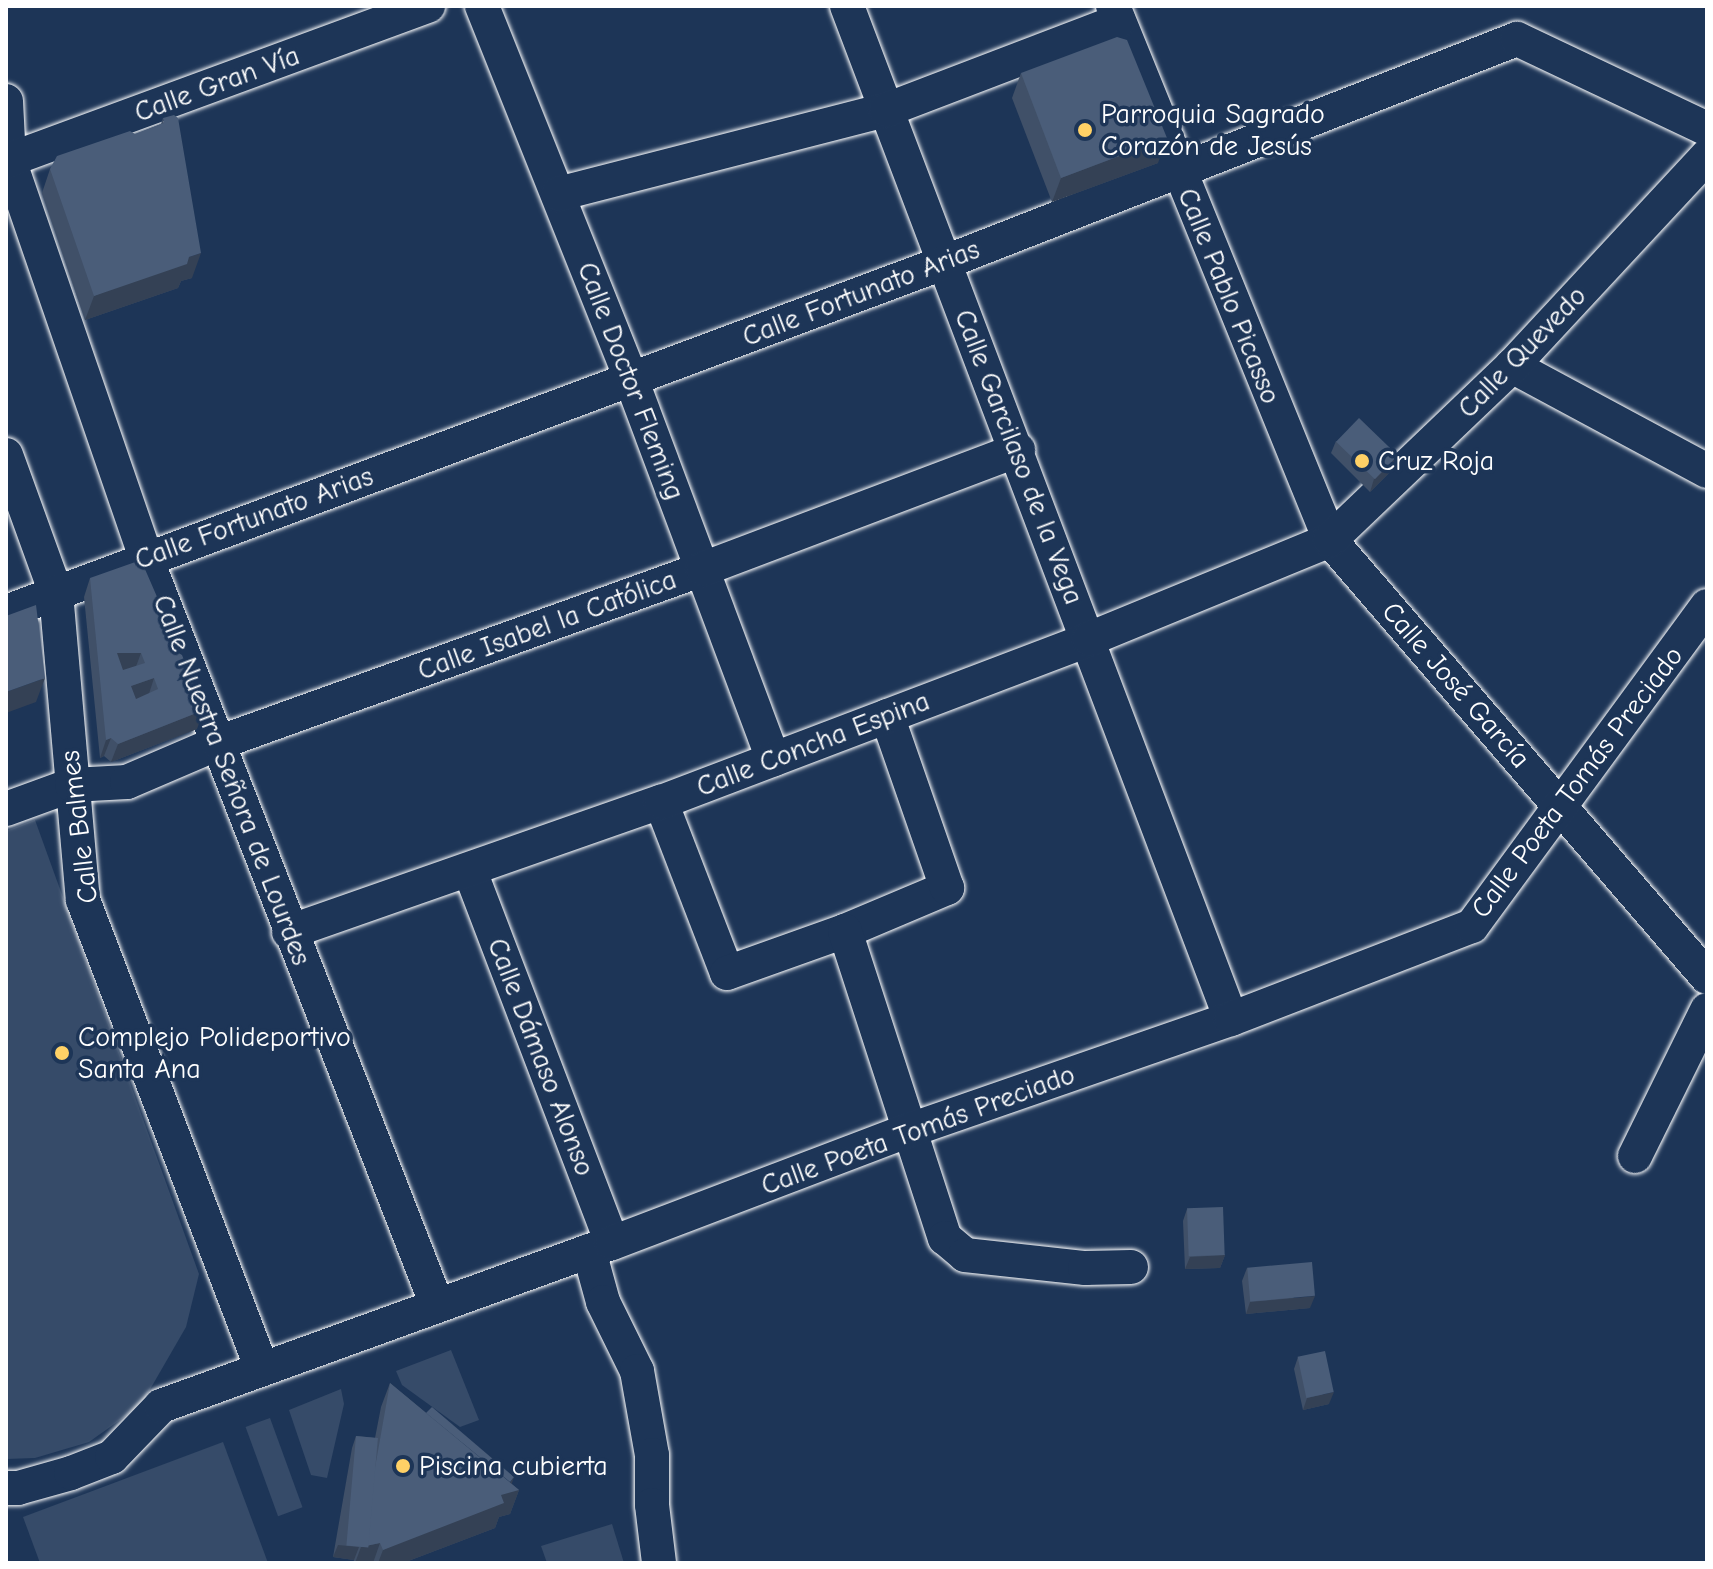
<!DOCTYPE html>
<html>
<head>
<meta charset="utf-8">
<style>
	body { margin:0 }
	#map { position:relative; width:1713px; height:1569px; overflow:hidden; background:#1d3557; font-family:"Comic Neue",sans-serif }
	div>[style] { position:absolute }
	.green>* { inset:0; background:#364b69; transform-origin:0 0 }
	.roads { filter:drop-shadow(0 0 2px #fff) drop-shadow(0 0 2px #fff) }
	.minor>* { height:34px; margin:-17px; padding:0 17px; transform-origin:17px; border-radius:17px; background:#1d3557 }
	.wall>* { inset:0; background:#405068 }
	.shaded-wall>* { inset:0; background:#344155 }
	.building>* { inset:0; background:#4a5d79; transform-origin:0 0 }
	.dots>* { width:22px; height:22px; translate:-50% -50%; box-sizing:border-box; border:4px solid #1d3557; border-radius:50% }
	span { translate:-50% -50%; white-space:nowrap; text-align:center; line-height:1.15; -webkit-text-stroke:7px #1d3557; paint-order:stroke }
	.street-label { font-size:28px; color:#fff }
	.poi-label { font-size:28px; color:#fff }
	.left { translate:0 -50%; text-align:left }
	.frame { position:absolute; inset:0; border:8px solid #fff; pointer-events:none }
</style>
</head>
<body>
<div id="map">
	<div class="green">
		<i style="clip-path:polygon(35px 820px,199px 1274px,186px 1327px,141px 1405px,89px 1442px,35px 1458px,6px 1459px,6px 831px)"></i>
		<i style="clip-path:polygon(451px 1350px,479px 1420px,460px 1427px,402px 1385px,396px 1371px)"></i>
		<i style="clip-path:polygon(341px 1389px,344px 1404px,327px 1478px,311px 1475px,289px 1410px)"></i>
		<i style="left:270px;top:1418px;width:95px;height:26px;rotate:70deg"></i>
		<i style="clip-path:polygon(223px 1442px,268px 1563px,40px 1563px,23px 1517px)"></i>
		<i style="clip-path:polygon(612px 1524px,624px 1563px,547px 1563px,541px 1546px)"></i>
	</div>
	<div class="roads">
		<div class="minor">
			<i style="left:482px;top:6px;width:402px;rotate:68.2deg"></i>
			<i style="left:631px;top:379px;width:406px;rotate:69.5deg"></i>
			<i style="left:847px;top:6px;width:1083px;rotate:69.24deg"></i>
			<i style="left:1113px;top:6px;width:576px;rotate:67.88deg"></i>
			<i style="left:1330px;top:540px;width:577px;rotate:49.22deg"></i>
			<i style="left:6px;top:101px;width:59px;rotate:87.1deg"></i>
			<i style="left:9px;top:160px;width:421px;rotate:71deg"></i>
			<i style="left:146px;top:558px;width:802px;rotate:68.72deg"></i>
			<i style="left:6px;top:161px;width:450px;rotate:-20.2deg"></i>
			<i style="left:558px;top:194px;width:339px;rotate:-14.4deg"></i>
			<i style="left:886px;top:110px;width:249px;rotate:-20.9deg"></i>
			<i style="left:1512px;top:366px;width:221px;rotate:28.3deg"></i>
			<i style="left:6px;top:455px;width:147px;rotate:70.1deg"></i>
			<i style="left:56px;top:593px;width:308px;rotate:85deg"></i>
			<i style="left:83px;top:900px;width:502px;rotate:69.11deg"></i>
			<i style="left:6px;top:612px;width:1000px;rotate:-20.43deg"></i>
			<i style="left:943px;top:263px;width:616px;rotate:-21.32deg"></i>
			<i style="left:1517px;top:39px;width:210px;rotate:25.3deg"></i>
			<i style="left:661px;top:802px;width:183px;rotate:68.9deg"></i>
			<i style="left:727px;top:973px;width:125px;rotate:-19.6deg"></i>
			<i style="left:845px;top:931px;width:111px;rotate:-22.9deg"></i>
			<i style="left:947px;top:888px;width:182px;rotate:-109.2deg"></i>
			<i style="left:6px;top:809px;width:70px;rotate:-20deg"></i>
			<i style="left:72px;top:785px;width:55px;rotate:-3.1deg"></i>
			<i style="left:127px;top:782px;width:99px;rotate:-23.2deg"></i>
			<i style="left:218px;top:743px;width:515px;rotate:-19.74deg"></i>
			<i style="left:703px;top:569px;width:337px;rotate:-20.7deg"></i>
			<i style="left:470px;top:871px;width:398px;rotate:69.1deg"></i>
			<i style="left:845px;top:931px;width:323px;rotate:72deg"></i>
			<i style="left:945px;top:1238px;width:26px;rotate:40deg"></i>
			<i style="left:965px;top:1255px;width:121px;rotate:6.2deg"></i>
			<i style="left:1085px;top:1268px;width:46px;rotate:-1.2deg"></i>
			<i style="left:289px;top:932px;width:394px;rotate:-19.3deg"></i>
			<i style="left:661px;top:802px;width:458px;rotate:-20.8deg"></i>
			<i style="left:1089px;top:639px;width:261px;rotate:-22.3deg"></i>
			<i style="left:1330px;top:540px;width:252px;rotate:-43.7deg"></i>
			<i style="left:1512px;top:366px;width:287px;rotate:-47.1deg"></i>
			<i style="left:1635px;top:1156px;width:163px;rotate:-63.7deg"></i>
			<i style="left:589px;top:1251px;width:53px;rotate:74.6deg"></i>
			<i style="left:603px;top:1302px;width:77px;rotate:63.8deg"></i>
			<i style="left:637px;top:1371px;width:85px;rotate:79.9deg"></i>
			<i style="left:652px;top:1455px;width:50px;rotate:90deg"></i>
			<i style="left:652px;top:1505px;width:58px;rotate:83.1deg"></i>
			<i style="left:6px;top:1488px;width:12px"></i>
			<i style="left:18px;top:1488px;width:55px;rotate:-15.8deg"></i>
			<i style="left:71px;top:1473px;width:44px;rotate:-21.3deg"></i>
			<i style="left:112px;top:1457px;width:71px;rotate:-46.1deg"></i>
			<i style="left:161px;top:1406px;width:480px;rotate:-19.9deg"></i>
			<i style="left:612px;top:1243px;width:319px;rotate:-20.8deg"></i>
			<i style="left:910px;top:1130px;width:340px;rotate:-19.1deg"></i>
			<i style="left:1231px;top:1019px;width:258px;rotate:-21.1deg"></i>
			<i style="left:1472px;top:926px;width:397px;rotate:-53.7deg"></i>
		</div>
	</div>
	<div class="wall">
		<i style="clip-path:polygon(1021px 73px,1158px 163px,1052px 202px,1012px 98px)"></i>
		<i style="clip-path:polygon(163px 118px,192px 278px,181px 281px,178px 288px,85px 320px,42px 193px,50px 169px,161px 124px)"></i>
		<i style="clip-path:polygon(1336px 441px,1393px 469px,1370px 492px,1331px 453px)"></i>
		<i style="clip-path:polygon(90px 578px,177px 652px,197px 729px,111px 762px,104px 756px,100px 758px,84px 597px)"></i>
		<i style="clip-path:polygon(1187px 1209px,1225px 1255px,1220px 1268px,1185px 1269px,1183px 1221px)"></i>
		<i style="clip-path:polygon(1247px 1268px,1310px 1308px,1246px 1314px,1242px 1281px)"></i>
		<i style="clip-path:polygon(1298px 1357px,1329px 1404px,1303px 1410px,1294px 1369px)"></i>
		<i style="clip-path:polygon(390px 1383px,519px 1490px,510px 1514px,499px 1517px,495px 1528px,403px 1563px,353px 1563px,354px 1560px,333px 1557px,352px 1448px,356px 1436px,375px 1438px,381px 1407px)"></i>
	</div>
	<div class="shaded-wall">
		<i style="clip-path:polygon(1167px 138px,1158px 163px,1052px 202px,1061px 178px)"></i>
		<i style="clip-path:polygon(201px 253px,192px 278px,181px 281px,178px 288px,85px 320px,94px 296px,189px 257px)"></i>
		<i style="clip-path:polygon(1398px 456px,1393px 469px,1370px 492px,1374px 479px)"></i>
		<i style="clip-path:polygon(117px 653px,141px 653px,134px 672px,110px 672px)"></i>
		<i style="clip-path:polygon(45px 678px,36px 702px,6px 713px,6px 692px)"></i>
		<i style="clip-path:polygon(154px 678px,148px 697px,124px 705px,131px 686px)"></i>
		<i style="clip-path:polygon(204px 710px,197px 729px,111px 762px,118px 744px)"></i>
		<i style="clip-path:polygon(111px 738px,104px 756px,100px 758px,106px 740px)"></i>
		<i style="clip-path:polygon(1225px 1255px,1220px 1268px,1185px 1269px,1190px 1257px)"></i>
		<i style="clip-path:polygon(1315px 1296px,1310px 1308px,1246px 1314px,1250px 1302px)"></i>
		<i style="clip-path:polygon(1334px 1392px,1329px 1404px,1303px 1410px,1307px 1398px)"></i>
		<i style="clip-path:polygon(514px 1477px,510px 1489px,519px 1490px,510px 1514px,499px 1517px,495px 1528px,403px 1563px,378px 1563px,383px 1550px,501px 1495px)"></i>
		<i style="clip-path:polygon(380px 1543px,373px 1563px,355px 1563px,361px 1547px)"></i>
		<i style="clip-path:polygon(338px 1545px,359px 1547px,354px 1560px,333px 1557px)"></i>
	</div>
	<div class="building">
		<i style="clip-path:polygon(1117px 37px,1127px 40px,1167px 138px,1061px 178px,1021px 73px)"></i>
		<i style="clip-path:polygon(174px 115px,178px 118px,201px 253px,189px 257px,187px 264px,94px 296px,50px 169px,57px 156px,130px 131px,135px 134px,164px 123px,163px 118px)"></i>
		<i style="left:1359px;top:418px;width:54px;height:33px;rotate:44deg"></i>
		<i style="clip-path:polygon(evenodd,141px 560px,178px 645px,177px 652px,182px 655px,204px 710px,118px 744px,111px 738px,106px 740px,90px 578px,141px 560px,117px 653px,141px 653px,145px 663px,123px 670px,117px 653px,141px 560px,154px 678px,158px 689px,136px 699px,131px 686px,154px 678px)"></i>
		<i style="clip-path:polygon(36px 605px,45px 678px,6px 692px,6px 616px)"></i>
		<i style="left:1223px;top:1207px;width:48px;height:36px;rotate:88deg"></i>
		<i style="left:1312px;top:1262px;width:34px;height:65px;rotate:85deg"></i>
		<i style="left:1325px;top:1351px;width:42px;height:28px;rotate:78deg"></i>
		<i style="clip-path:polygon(390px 1383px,519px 1490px,501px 1495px,504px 1503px,383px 1550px,380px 1543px,361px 1547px)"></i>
		<i style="clip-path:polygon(432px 1407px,514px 1477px,510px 1482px,426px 1413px)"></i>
		<i style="left:356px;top:1436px;width:22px;height:110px;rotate:5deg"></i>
	</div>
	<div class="dots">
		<i style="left:1085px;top:130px;background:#ffd166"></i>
		<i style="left:1362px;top:461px;background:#ffd166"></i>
		<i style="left:62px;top:1053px;background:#ffd166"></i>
		<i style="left:403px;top:1466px;background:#ffd166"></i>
	</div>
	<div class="street-label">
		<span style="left:217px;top:84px;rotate:-20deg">Calle Gran Vía</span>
		<span style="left:861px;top:293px;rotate:-21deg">Calle Fortunato Arias</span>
		<span style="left:1229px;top:296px;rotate:68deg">Calle Pablo Picasso</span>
		<span style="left:1522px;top:352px;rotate:-46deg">Calle Quevedo</span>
		<span style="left:631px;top:381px;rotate:69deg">Calle Doctor Fleming</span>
		<span style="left:1019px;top:457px;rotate:69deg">Calle Garcilaso de la Vega</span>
		<span style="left:254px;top:518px;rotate:-20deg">Calle Fortunato Arias</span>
		<span style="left:547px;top:625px;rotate:-20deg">Calle Isabel la Católica</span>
		<span style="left:1456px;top:685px;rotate:49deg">Calle José García</span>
		<span style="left:813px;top:744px;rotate:-21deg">Calle Concha Espina</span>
		<span style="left:232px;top:780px;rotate:69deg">Calle Nuestra Señora de Lourdes</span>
		<span style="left:1577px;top:782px;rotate:-53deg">Calle Poeta Tomás Preciado</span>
		<span style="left:79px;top:827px;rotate:-97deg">Calle Balmes</span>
		<span style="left:541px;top:1057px;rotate:69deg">Calle Dámaso Alonso</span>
		<span style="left:918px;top:1130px;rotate:-20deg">Calle Poeta Tomás Preciado</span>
	</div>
	<div class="poi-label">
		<span class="left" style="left:1101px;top:130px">Parroquia Sagrado<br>Corazón de Jesús</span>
		<span class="left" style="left:1378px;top:461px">Cruz Roja</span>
		<span class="left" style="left:78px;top:1053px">Complejo Polideportivo<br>Santa Ana</span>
		<span class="left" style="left:419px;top:1466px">Piscina cubierta</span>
	</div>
	<div class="frame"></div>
</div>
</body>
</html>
